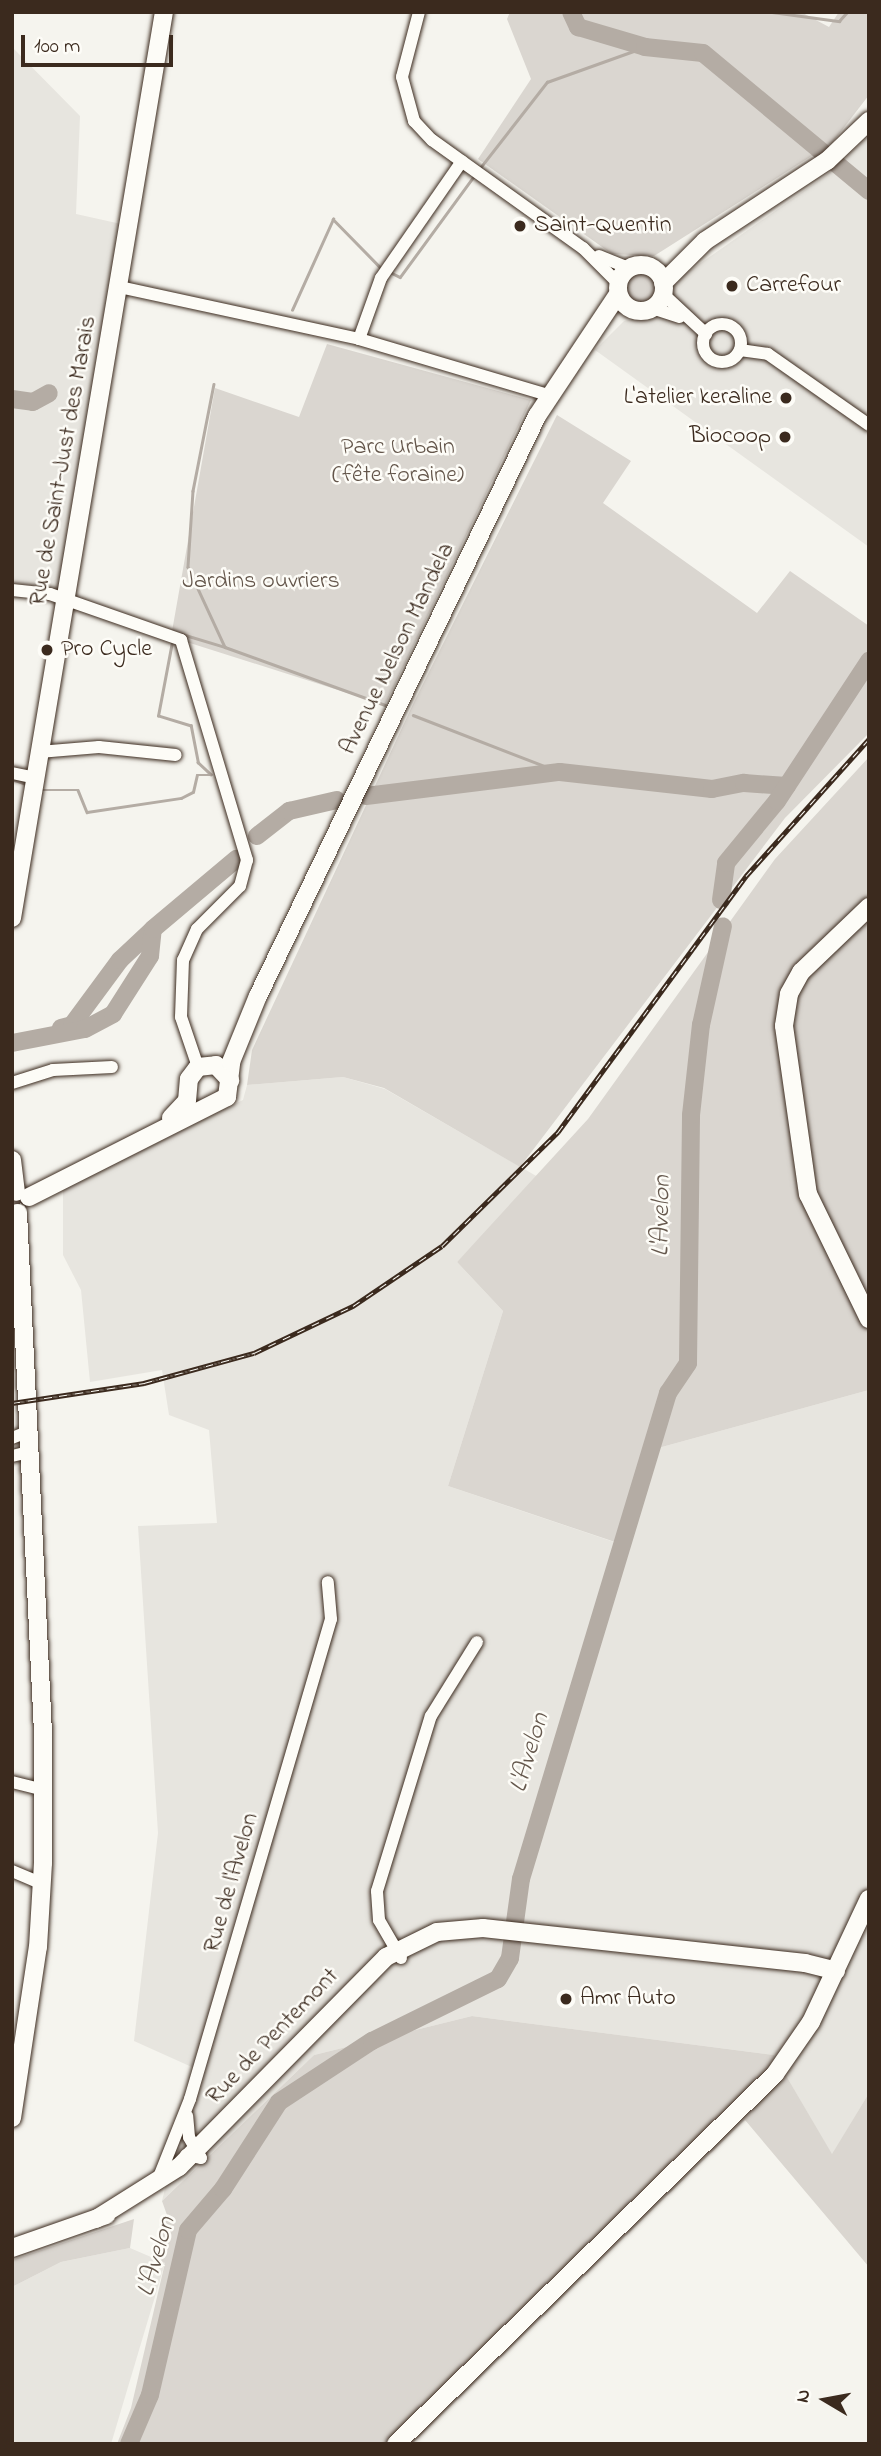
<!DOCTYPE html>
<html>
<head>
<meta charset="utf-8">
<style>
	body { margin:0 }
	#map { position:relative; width:881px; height:2456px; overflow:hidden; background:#f5f4ee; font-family:"Indie Flower",sans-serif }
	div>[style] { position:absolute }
	.built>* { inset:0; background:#e7e5df }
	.green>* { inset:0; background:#dad6d0 }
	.round { border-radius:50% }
	.stream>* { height:2.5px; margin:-1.25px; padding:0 1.25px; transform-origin:1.25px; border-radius:1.25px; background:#b4aca4 }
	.river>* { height:18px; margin:-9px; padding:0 9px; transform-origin:9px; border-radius:9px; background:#b4aca4 }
	.roads { filter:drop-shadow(0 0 2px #3b2a1e) drop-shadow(0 0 2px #3b2a1e) }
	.street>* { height:12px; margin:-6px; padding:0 6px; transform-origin:6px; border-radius:6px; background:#fdfcf7 }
	.street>.ring { margin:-6px; padding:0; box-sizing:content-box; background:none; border:12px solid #fdfcf7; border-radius:50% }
	.secondary>* { height:18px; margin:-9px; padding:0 9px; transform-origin:9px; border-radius:9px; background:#fdfcf7 }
	.secondary>.ring { margin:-9px; padding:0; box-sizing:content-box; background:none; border:18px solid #fdfcf7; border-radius:50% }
	.rail>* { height:5px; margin-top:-2.5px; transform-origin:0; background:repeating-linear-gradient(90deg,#fdfcf7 0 8px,#3b2a1e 0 16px); box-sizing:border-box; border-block:2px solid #3b2a1e }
	.dots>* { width:19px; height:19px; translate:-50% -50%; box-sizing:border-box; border:4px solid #fdfcf7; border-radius:50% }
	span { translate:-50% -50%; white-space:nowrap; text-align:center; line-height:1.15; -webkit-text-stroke:5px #fdfcf7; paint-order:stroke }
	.poi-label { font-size:24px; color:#3b2a1e }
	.left { translate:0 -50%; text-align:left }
	.right { translate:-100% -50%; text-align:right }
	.park-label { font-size:24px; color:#63554a }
	.street-label { font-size:24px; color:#3b2a1e }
	.water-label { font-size:26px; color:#65584d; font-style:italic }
	.frame { position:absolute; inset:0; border:14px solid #3b2a1e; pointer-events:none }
	.north { position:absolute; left:790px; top:2365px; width:70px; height:70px; -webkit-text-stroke:5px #fdfcf7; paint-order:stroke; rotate:280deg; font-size:19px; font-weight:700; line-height:28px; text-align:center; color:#3b2a1e }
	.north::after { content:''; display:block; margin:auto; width:24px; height:32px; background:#3b2a1e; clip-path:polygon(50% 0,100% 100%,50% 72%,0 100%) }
	.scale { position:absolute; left:21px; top:35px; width:152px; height:32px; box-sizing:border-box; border:4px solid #3b2a1e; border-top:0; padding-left:9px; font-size:21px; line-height:24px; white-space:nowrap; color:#3b2a1e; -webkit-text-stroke:5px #fdfcf7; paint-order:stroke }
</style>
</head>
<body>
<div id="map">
	<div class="built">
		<i style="clip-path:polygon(12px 47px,80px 116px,76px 214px,121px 224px,61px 590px,12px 582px)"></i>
		<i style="clip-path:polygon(869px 136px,869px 547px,595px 350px,624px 321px,659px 314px,678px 279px,825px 176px)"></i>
		<i style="clip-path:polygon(343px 1077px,385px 1089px,538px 1177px,457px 1262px,503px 1311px,448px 1486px,620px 1544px,651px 1450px,869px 1390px,869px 2093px,832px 2155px,774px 2055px,472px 2016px,314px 2055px,162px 2201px,194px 2068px,134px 2041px,158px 1833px,138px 1526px,217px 1523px,209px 1430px,169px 1415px,162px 1370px,90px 1382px,81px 1290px,63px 1255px,63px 1187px,243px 1100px,247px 1085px)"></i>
		<i style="clip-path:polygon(130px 2248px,165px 2263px,111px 2444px,12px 2444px,12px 2287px,61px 2262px)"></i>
	</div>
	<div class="green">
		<i style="clip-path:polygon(510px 12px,801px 12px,829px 27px,839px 12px,869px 12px,869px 95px,832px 143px,654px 256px,612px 254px,478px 159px,531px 79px,507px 19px)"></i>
		<i class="round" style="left:623px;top:271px;width:34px;height:34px"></i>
		<i style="clip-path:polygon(327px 344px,531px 400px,385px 705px,171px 637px,215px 388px,299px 417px)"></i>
		<i style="clip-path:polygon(557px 415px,631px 461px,603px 503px,757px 613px,790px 571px,869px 626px,869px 733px,785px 818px,520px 1167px,384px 1088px,343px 1077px,247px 1085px,252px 1050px,414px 702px)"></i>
		<i style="clip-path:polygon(869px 757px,869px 1390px,651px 1450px,621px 1544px,448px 1486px,503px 1311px,457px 1262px,588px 1119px,775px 859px)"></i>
		<i style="clip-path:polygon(472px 2016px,774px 2055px,832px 2154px,869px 2093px,869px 2267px,745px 2120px,412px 2444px,117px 2444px,131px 2408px,165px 2263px,151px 2257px,167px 2215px,162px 2201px,314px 2055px)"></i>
		<i style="clip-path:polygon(134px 2219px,130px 2248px,61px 2262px,12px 2287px,12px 2260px)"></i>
	</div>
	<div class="stream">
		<i style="left:772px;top:12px;width:68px;rotate:7.7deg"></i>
		<i style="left:839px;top:21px;width:12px;rotate:-48deg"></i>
		<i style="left:480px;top:168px;width:109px;rotate:-52.1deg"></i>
		<i style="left:547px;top:82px;width:104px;rotate:-19.7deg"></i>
		<i style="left:390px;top:272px;width:11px;rotate:27deg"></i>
		<i style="left:400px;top:277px;width:125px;rotate:-53.8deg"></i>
		<i style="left:292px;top:310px;width:100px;rotate:-65.7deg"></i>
		<i style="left:333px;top:219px;width:69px;rotate:45.6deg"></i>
		<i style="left:214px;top:384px;width:109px;rotate:101.1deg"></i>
		<i style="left:193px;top:491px;width:76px;rotate:93.8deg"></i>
		<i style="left:188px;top:567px;width:88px;rotate:65.2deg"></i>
		<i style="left:225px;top:647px;width:170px;rotate:19.9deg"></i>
		<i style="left:182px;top:634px;width:45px;rotate:16.8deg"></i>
		<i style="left:413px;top:715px;width:158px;rotate:21.2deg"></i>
		<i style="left:12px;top:779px;width:18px;rotate:19deg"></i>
		<i style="left:42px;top:790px;width:36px"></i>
		<i style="left:78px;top:790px;width:24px;rotate:68deg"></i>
		<i style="left:87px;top:812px;width:95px;rotate:-8.5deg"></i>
		<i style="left:181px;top:798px;width:13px;rotate:-27deg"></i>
		<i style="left:193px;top:792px;width:17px;rotate:-77deg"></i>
		<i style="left:197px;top:775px;width:14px"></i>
		<i style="left:211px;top:775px;width:18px;rotate:-137deg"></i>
		<i style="left:198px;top:763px;width:38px;rotate:-101deg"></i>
		<i style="left:191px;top:726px;width:34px;rotate:-163deg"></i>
		<i style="left:158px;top:716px;width:75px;rotate:-79.3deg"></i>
	</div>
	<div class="river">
		<i style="left:571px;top:12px;width:17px;rotate:65deg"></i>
		<i style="left:578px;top:27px;width:70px;rotate:16.6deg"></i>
		<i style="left:645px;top:47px;width:58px;rotate:5.9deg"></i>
		<i style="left:703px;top:53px;width:216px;rotate:39.7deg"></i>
		<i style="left:12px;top:399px;width:21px;rotate:8deg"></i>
		<i style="left:33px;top:402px;width:18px;rotate:-29deg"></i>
		<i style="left:366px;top:796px;width:195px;rotate:-7.1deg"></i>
		<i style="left:560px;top:772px;width:153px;rotate:6.4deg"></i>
		<i style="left:712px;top:789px;width:33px;rotate:-11deg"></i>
		<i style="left:744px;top:783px;width:43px;rotate:4deg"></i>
		<i style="left:257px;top:836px;width:41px;rotate:-38deg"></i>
		<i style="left:289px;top:811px;width:49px;rotate:-12.9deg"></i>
		<i style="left:721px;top:900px;width:37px;rotate:-82deg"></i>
		<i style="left:726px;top:863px;width:80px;rotate:-50.6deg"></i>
		<i style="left:777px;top:801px;width:168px;rotate:-56.7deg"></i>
		<i style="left:61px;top:1028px;width:11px;rotate:-15deg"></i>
		<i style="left:72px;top:1025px;width:81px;rotate:-53.6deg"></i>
		<i style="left:120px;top:960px;width:45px;rotate:-43.2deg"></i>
		<i style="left:12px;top:1043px;width:74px;rotate:-10.9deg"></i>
		<i style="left:85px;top:1029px;width:32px;rotate:-28deg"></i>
		<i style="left:113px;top:1014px;width:69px;rotate:-57.5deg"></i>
		<i style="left:150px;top:956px;width:27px;rotate:-84deg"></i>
		<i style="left:153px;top:929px;width:109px;rotate:-40.1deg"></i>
		<i style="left:129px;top:2444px;width:53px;rotate:-66.8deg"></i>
		<i style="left:150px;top:2395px;width:169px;rotate:-77deg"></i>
		<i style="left:188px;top:2230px;width:54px;rotate:-49.5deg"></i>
		<i style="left:223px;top:2189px;width:103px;rotate:-57.2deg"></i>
		<i style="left:279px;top:2102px;width:111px;rotate:-33.3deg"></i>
		<i style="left:372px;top:2041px;width:140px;rotate:-26.2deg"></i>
		<i style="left:498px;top:1979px;width:24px;rotate:-60deg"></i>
		<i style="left:510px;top:1958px;width:80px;rotate:-82.1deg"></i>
		<i style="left:521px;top:1879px;width:508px;rotate:-73.17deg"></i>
		<i style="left:668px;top:1393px;width:36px;rotate:-56deg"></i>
		<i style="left:688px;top:1363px;width:248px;rotate:-89.3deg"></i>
		<i style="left:691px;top:1115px;width:91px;rotate:-83.7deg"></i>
		<i style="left:701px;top:1025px;width:101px;rotate:-77.5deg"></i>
	</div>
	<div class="roads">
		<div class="street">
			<i style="left:419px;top:12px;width:67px;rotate:104.7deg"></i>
			<i style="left:402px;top:77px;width:46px;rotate:74.7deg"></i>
			<i style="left:414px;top:121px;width:26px;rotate:47deg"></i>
			<i style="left:432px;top:140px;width:186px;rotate:35.6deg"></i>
			<i style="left:583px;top:248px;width:49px;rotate:45deg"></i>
			<i style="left:599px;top:256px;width:32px;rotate:22deg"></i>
			<i style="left:119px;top:287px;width:246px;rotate:12.2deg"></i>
			<i style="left:359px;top:339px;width:197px;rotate:16.5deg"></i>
			<i style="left:663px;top:294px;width:59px;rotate:42.9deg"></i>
			<i style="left:652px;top:308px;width:29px;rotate:18deg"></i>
			<i class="ring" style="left:703px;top:324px;width:26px;height:26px"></i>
			<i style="left:359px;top:339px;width:65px;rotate:-70.2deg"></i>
			<i style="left:381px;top:278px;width:142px;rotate:-55.3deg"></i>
			<i style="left:740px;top:350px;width:28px;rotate:8deg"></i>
			<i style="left:768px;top:354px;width:123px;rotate:35.1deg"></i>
			<i style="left:12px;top:590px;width:38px;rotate:6deg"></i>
			<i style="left:50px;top:594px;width:139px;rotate:19.3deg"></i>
			<i style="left:181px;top:640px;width:230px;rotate:73.3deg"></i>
			<i style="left:247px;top:860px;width:27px;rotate:105deg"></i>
			<i style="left:240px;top:886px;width:61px;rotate:135deg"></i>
			<i style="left:197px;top:929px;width:34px;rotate:114deg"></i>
			<i style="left:183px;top:960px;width:57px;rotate:92deg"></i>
			<i style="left:181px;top:1017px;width:53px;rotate:71.2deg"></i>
			<i style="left:39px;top:752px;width:60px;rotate:-4.8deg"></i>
			<i style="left:99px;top:747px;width:77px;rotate:5.9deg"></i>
			<i style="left:12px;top:773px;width:24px;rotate:12deg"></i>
			<i style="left:12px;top:1083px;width:43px;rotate:-17.6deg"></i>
			<i style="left:53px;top:1070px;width:59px;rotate:-2.9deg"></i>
			<i style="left:12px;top:1438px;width:18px;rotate:-22deg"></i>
			<i style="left:12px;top:1456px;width:18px;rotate:-13deg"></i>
			<i style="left:12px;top:1782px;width:32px;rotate:14deg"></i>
			<i style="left:12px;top:1871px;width:33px;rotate:23deg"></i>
			<i style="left:401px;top:1958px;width:44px;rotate:-120.1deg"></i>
			<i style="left:379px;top:1920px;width:29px;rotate:-94deg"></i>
			<i style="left:377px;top:1891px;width:183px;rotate:-72.9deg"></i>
			<i style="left:431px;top:1716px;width:87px;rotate:-58.1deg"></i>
			<i style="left:186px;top:2155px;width:15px;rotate:11deg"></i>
			<i style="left:201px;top:2158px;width:24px;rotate:-120deg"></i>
			<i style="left:189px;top:2137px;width:21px;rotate:-95deg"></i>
			<i style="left:159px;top:2177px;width:84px;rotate:-68.3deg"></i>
			<i style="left:190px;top:2099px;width:500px;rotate:-73.63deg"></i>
			<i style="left:331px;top:1619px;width:37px;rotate:-95deg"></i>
		</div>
		<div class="secondary">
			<i class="ring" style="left:618px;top:265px;width:28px;height:28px"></i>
			<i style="left:663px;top:283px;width:59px;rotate:-45deg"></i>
			<i style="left:705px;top:241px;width:146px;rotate:-33.3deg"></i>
			<i style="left:827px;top:161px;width:58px;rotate:-43.6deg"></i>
			<i style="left:869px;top:907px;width:94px;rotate:136.3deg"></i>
			<i style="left:801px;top:972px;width:25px;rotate:119deg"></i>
			<i style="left:789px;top:994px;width:32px;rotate:99deg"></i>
			<i style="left:784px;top:1026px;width:170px;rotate:81.9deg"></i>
			<i style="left:808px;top:1194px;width:139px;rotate:64deg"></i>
			<i style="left:12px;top:918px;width:919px;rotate:-80.48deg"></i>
			<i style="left:171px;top:1118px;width:23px;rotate:-47deg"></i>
			<i style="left:187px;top:1101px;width:22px;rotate:-85deg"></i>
			<i style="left:189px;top:1079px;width:15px;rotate:-53deg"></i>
			<i style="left:198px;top:1067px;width:18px;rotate:-6deg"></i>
			<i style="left:216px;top:1065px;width:21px;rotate:47deg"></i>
			<i style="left:12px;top:1160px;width:32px;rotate:83deg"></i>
			<i style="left:29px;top:1197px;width:222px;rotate:-26.8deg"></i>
			<i style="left:227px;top:1097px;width:35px;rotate:-83deg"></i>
			<i style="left:231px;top:1062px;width:71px;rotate:-67.8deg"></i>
			<i style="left:258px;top:996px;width:644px;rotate:-64.31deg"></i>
			<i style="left:537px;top:416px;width:146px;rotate:-56.4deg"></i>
			<i style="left:12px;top:2118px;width:173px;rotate:-81.4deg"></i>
			<i style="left:38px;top:1947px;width:84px;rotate:-86.6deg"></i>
			<i style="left:43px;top:1863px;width:130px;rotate:-90deg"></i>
			<i style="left:43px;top:1733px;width:521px;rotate:-92.75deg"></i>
			<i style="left:96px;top:2219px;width:98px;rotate:-32.1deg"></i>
			<i style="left:179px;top:2167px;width:295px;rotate:-45.4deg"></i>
			<i style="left:386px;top:1957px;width:57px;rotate:-26.1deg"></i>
			<i style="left:437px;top:1932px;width:46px;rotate:-5deg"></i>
			<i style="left:483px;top:1928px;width:324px;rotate:6.2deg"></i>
			<i style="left:805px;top:1963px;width:32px;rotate:14deg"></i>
			<i style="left:12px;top:2248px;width:100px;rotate:-19.3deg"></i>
			<i style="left:396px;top:2444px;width:530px;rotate:-44.31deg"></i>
			<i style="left:775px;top:2074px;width:63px;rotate:-55.3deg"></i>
			<i style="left:811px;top:2022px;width:136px;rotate:-64.8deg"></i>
		</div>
	</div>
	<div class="rail">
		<i style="left:12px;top:1403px;width:134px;rotate:-8.6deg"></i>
		<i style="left:144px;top:1383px;width:114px;rotate:-15.3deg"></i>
		<i style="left:254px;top:1353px;width:110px;rotate:-25.4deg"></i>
		<i style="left:353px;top:1306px;width:107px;rotate:-34deg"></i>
		<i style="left:442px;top:1246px;width:163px;rotate:-44.5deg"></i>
		<i style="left:558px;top:1132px;width:318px;rotate:-53.7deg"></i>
		<i style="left:746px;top:876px;width:184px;rotate:-48.1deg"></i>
	</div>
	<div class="dots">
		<i style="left:520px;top:226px;background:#3b2a1e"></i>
		<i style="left:732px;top:286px;background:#3b2a1e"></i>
		<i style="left:786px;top:398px;background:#3b2a1e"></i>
		<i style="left:785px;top:437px;background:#3b2a1e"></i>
		<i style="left:47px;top:650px;background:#3b2a1e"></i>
		<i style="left:566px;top:1999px;background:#3b2a1e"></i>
	</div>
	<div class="poi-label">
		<span class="left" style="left:534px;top:226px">Saint-Quentin</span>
		<span class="left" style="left:746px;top:286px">Carrefour</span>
		<span class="right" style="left:772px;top:398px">L'atelier keraline</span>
		<span class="right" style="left:771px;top:437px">Biocoop</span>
		<span class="left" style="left:61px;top:650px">Pro Cycle</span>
		<span class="left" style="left:580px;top:1999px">Amr Auto</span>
	</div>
	<div class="park-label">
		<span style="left:398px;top:462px">Parc Urbain<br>(fête foraine)</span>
		<span style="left:261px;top:582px">Jardins ouvriers</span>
	</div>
	<div class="street-label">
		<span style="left:64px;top:461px;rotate:-80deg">Rue de Saint-Just des Marais</span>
		<span style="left:398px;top:649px;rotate:-64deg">Avenue Nelson Mandela</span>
		<span style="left:232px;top:1883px;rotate:-74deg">Rue de l'Avelon</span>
		<span style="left:273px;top:2037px;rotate:-46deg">Rue de Pentemont</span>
	</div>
	<div class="water-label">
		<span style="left:663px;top:1216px;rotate:-89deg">L'Avelon</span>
		<span style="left:531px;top:1753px;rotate:-73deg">L'Avelon</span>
		<span style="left:158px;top:2257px;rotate:-74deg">L'Avelon</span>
	</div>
	<div class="frame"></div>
	<div class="north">N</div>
	<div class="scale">100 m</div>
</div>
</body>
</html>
